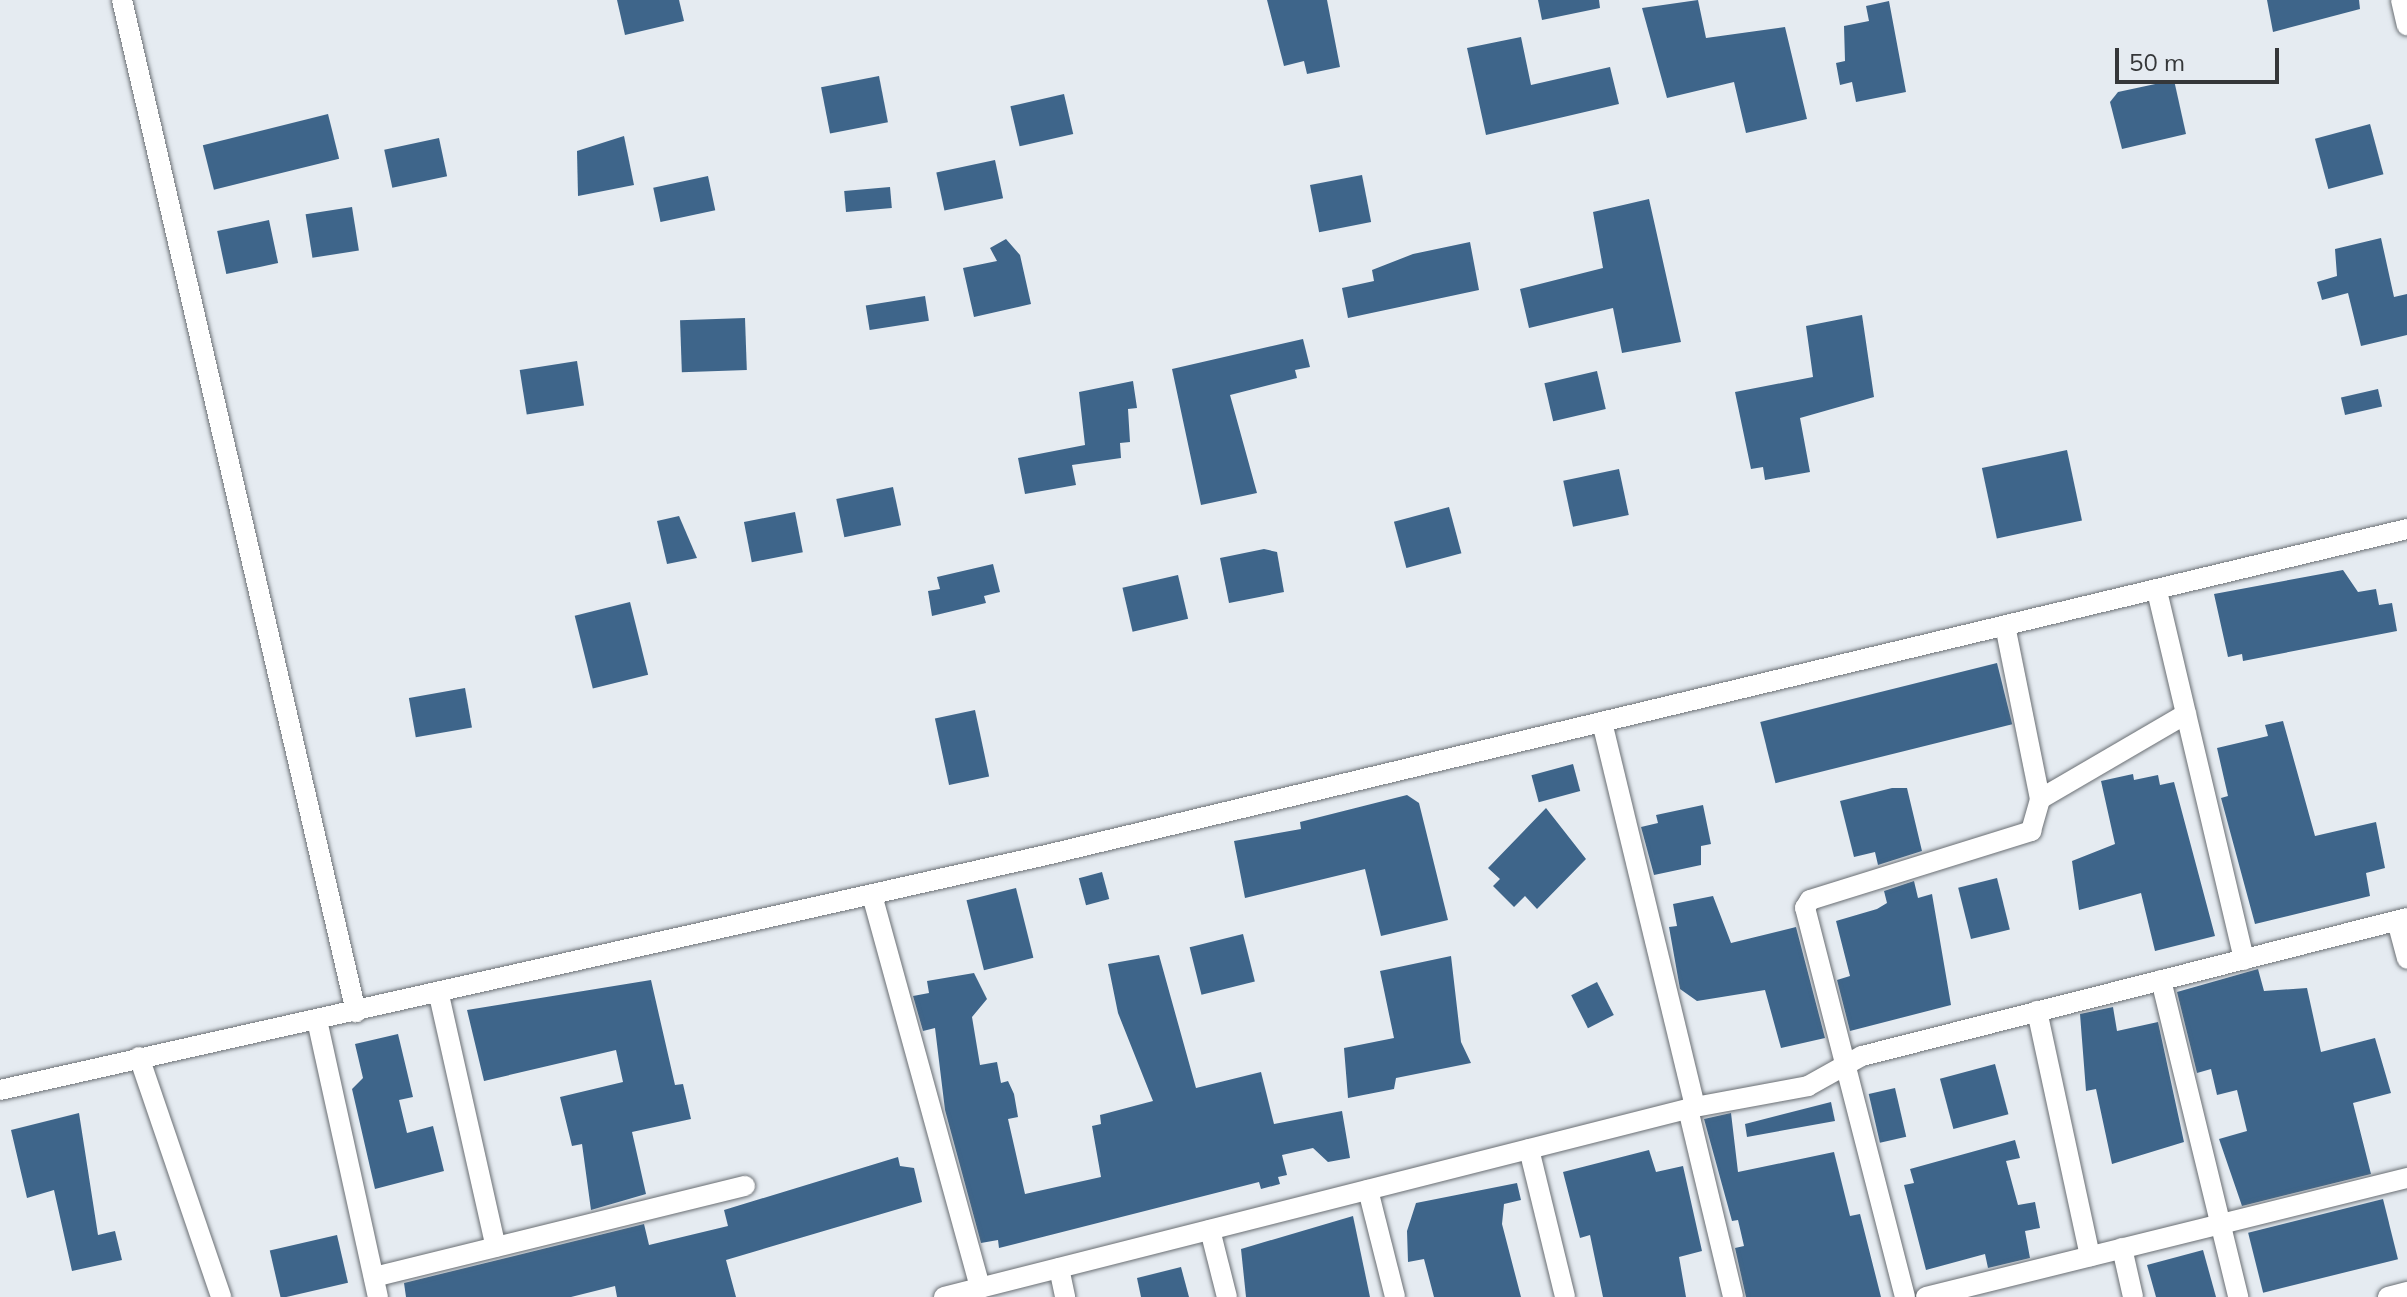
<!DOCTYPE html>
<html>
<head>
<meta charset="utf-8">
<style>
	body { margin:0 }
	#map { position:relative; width:2407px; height:1297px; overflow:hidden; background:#e5ebf1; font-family:Mulish,sans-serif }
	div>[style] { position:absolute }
	.building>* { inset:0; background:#3e658a; transform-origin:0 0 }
	.roads { filter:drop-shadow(0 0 2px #6a6f74) drop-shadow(0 0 2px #6a6f74) }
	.street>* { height:20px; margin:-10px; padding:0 10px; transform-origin:10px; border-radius:10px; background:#fff }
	span { translate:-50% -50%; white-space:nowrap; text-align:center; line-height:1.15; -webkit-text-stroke:8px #e5ebf1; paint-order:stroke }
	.scale { position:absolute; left:2115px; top:48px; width:164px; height:36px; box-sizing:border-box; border:4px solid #353739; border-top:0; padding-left:10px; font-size:24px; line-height:28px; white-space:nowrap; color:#353739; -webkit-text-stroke:6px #e5ebf1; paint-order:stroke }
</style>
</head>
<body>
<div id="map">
	<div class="building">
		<i style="clip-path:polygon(617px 0,679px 0,684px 21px,625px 35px)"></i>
		<i style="clip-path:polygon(1267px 0,1327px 0,1340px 67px,1307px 74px,1304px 61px,1284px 66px)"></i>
		<i style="clip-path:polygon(1538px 0,1599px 0,1600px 8px,1542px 20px)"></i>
		<i style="clip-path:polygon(1698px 0,1706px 38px,1785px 27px,1807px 119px,1746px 133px,1734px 82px,1667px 98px,1642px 8px)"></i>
		<i style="clip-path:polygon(2267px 0,2359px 0,2360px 9px,2273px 32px)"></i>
		<i style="clip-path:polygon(1889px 1px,1906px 92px,1856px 102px,1852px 82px,1840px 85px,1836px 63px,1845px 61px,1844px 26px,1869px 21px,1866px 6px)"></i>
		<i style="clip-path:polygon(1521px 37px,1531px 85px,1610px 67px,1619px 104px,1486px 135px,1467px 48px)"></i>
		<i style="left:879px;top:76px;width:47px;height:59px;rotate:79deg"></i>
		<i style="clip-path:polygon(2174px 80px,2186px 134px,2122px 149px,2110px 102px,2118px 92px)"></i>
		<i style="left:1064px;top:94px;width:41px;height:55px;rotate:77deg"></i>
		<i style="left:328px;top:114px;width:46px;height:129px;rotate:76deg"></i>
		<i style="left:2370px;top:124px;width:52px;height:57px;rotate:75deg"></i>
		<i style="clip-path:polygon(624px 136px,634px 185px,578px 196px,577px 151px)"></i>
		<i style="left:439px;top:138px;width:39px;height:56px;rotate:78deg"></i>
		<i style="left:995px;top:160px;width:39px;height:60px;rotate:78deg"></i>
		<i style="left:1362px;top:175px;width:48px;height:53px;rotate:79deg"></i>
		<i style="left:708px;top:176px;width:35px;height:56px;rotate:78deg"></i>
		<i style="left:890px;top:187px;width:21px;height:46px;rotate:85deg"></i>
		<i style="clip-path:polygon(1649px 199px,1681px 342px,1622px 353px,1613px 308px,1529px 328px,1520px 289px,1603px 268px,1593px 212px)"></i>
		<i style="left:352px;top:207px;width:44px;height:47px;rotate:81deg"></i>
		<i style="left:269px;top:220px;width:44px;height:53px;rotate:78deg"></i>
		<i style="clip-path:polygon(2381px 238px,2394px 297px,2407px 294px,2407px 335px,2361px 346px,2348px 293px,2322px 300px,2317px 282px,2337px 276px,2335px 249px)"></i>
		<i style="clip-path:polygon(1006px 239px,1020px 255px,1031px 304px,974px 317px,963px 268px,997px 261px,990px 248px)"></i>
		<i style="clip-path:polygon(1470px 242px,1479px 290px,1348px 318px,1342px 288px,1374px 281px,1372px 270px,1413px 254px)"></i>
		<i style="left:925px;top:296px;width:25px;height:60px;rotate:81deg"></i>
		<i style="clip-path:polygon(1862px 315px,1874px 397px,1800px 418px,1810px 472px,1765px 480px,1763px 467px,1751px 469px,1735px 392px,1813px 377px,1806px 326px)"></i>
		<i style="left:745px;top:318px;width:52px;height:65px;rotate:88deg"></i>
		<i style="clip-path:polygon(1303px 339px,1310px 367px,1295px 370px,1297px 378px,1230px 395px,1257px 493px,1201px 505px,1172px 369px)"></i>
		<i style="left:577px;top:361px;width:45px;height:58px;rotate:81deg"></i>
		<i style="left:1597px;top:371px;width:39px;height:54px;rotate:77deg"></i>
		<i style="clip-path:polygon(1133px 381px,1137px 408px,1128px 409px,1130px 442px,1120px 443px,1121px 458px,1072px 465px,1076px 485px,1025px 494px,1018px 458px,1085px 445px,1079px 392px)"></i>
		<i style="left:2378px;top:389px;width:18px;height:38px;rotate:77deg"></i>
		<i style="left:2067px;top:450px;width:72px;height:87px;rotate:78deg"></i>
		<i style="left:1619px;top:469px;width:47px;height:57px;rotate:78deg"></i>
		<i style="left:893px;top:487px;width:39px;height:58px;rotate:78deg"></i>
		<i style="left:1449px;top:507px;width:48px;height:57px;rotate:75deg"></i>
		<i style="left:795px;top:512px;width:41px;height:52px;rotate:79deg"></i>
		<i style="clip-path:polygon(679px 516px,697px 558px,667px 564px,657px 521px)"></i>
		<i style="clip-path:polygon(1264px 549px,1277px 552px,1284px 592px,1229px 603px,1220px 558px)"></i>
		<i style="clip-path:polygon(993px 564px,1000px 592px,984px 596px,986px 603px,932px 616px,928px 591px,940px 589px,937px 577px)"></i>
		<i style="clip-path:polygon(2343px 570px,2358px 592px,2376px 589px,2379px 605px,2392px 603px,2397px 631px,2243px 661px,2242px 654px,2228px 657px,2214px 594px)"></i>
		<i style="left:1178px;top:575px;width:45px;height:57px;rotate:77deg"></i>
		<i style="left:630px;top:602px;width:75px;height:57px;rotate:76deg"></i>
		<i style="left:1997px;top:663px;width:63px;height:244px;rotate:76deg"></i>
		<i style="left:465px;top:688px;width:40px;height:57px;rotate:80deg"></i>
		<i style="left:975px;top:710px;width:68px;height:41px;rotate:78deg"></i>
		<i style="clip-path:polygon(2283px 721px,2315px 836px,2376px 822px,2385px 868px,2366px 873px,2370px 896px,2255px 924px,2221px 798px,2228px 796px,2217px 748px,2268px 736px,2265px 725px)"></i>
		<i style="left:1573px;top:764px;width:28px;height:43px;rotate:75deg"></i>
		<i style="clip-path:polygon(2133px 774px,2134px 780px,2158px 775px,2160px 785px,2174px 782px,2215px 936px,2155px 951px,2141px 893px,2079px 910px,2072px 861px,2115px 844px,2101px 781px)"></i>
		<i style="clip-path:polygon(1892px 788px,1907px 788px,1922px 851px,1878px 865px,1875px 852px,1854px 857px,1840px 801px)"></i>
		<i style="clip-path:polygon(1407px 795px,1419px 803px,1448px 920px,1381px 936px,1365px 869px,1245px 898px,1234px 841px,1301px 829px,1300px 822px)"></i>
		<i style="clip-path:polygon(1703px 805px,1711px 844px,1701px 846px,1701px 865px,1654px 875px,1641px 827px,1658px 823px,1656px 815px)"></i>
		<i style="clip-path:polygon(1546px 808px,1586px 859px,1537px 909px,1525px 896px,1514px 907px,1493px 886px,1500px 879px,1488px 868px)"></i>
		<i style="left:1102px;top:872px;width:28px;height:24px;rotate:75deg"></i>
		<i style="left:1997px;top:878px;width:53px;height:40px;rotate:76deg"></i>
		<i style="clip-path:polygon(1914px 881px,1918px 898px,1932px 894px,1951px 1005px,1850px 1031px,1837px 980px,1850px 976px,1836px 921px,1877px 909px,1887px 903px,1884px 891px)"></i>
		<i style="left:1016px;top:888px;width:72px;height:51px;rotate:76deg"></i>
		<i style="clip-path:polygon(1713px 896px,1731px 943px,1796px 927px,1825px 1038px,1781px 1048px,1765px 990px,1697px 1001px,1680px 989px,1669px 927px,1677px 926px,1673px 904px)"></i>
		<i style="left:1243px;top:934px;width:49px;height:55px;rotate:76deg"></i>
		<i style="clip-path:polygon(1159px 955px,1196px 1088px,1261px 1072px,1274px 1124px,1342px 1111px,1350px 1158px,1328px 1162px,1313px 1148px,1282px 1155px,1287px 1175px,1278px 1177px,1280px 1184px,1261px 1189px,1259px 1182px,999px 1248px,998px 1240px,981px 1243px,945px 1110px,935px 1028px,923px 1031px,913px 996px,929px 993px,927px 981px,974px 973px,987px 999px,972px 1017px,980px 1065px,997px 1062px,1001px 1083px,1008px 1081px,1014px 1094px,1018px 1117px,1008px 1119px,1025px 1194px,1101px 1177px,1092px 1126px,1101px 1124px,1100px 1115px,1153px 1101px,1118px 1013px,1108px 964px)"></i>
		<i style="clip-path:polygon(1451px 956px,1461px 1042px,1471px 1063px,1396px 1078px,1394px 1089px,1348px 1098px,1344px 1048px,1394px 1038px,1380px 971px)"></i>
		<i style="clip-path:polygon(2258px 969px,2264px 991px,2307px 988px,2321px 1052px,2375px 1038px,2391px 1093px,2353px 1103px,2371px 1174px,2242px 1206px,2219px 1139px,2247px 1131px,2237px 1090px,2217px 1095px,2211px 1069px,2197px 1073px,2177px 992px)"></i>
		<i style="clip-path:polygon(651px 980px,675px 1085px,683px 1084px,691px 1119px,632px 1132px,646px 1194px,591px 1210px,582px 1144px,572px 1146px,560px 1097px,623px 1082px,616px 1050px,484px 1081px,467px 1010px)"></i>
		<i style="left:1597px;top:982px;width:37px;height:29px;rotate:63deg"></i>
		<i style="clip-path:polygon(2113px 1007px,2117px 1031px,2158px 1022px,2184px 1142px,2112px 1164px,2096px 1089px,2086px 1091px,2080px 1014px)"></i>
		<i style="clip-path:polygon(398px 1034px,413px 1097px,399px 1100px,407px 1133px,433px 1126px,444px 1171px,375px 1189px,352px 1089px,363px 1078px,355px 1044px)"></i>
		<i style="left:1995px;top:1064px;width:52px;height:57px;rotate:75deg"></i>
		<i style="left:1895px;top:1088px;width:50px;height:27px;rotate:77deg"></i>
		<i style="clip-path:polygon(1831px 1102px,1835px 1121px,1747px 1137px,1745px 1124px)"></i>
		<i style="clip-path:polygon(79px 1113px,98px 1235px,115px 1231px,122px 1260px,72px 1271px,54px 1190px,27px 1198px,11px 1130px)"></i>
		<i style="clip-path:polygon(1731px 1113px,1738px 1172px,1834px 1152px,1850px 1216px,1860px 1214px,1881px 1297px,1746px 1297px,1735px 1248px,1744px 1246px,1738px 1220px,1732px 1221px,1704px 1119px)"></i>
		<i style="clip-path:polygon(2015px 1140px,2020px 1158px,2006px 1161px,2018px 1205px,2035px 1202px,2040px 1228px,2025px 1231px,2030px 1258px,1988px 1268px,1985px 1254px,1926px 1270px,1904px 1185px,1914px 1183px,1910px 1169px)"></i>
		<i style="clip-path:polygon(1649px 1150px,1656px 1172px,1683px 1166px,1702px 1251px,1679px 1257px,1686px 1297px,1603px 1297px,1590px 1235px,1580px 1238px,1563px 1172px)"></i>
		<i style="clip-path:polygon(898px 1157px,900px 1166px,914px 1168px,922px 1202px,726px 1260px,736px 1297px,617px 1297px,615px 1286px,571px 1297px,406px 1297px,404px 1283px,644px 1224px,649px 1245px,728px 1226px,724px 1210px)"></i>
		<i style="clip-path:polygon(1517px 1183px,1521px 1200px,1504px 1204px,1502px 1224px,1521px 1297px,1434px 1297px,1424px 1259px,1408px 1262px,1407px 1231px,1416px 1203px)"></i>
		<i style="left:2383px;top:1199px;width:62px;height:139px;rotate:76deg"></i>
		<i style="clip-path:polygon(1353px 1216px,1370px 1297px,1246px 1297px,1241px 1249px)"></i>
		<i style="left:337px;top:1235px;width:49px;height:69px;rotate:77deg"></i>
		<i style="clip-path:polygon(2203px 1250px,2216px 1297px,2156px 1297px,2147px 1265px)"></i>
		<i style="clip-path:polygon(1181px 1267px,1189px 1297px,1141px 1297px,1137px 1278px)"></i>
	</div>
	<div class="roads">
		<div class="street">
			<i style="left:122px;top:0;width:1039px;rotate:76.98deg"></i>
			<i style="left:2401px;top:0;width:26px;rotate:77deg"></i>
			<i style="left:2157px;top:591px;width:379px;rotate:76.7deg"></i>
			<i style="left:1602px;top:722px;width:396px;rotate:76.4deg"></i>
			<i style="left:2040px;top:799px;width:169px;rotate:-30.2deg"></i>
			<i style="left:872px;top:895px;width:408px;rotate:74.6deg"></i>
			<i style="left:2397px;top:921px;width:39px;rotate:75deg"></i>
			<i style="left:2161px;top:980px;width:326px;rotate:76.3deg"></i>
			<i style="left:439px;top:995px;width:258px;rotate:77.3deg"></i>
			<i style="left:2037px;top:1011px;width:251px;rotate:77.8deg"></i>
			<i style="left:317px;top:1020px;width:284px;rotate:77.6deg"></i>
			<i style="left:139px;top:1057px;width:254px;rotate:71.1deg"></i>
			<i style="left:0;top:1090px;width:1068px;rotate:-12.66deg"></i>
			<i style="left:1042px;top:856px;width:1404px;rotate:-13.47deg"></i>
			<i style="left:1688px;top:1109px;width:193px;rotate:76.5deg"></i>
			<i style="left:1529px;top:1149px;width:152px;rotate:76.3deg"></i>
			<i style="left:1368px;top:1190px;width:110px;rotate:75.8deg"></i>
			<i style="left:1210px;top:1230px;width:69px;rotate:75.8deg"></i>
			<i style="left:2122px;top:1248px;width:50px;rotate:77.3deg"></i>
			<i style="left:1059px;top:1268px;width:30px;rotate:78deg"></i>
			<i style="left:374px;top:1277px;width:382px;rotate:-13.8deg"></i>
			<i style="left:944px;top:1297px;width:775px;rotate:-14.2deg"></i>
			<i style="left:1695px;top:1107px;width:115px;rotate:-10.5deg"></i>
			<i style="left:1808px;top:1086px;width:62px;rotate:-29.1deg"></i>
			<i style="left:1862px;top:1056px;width:562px;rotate:-14.21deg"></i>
			<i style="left:1905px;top:1297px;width:402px;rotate:-104.4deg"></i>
			<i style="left:1805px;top:908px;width:9px;rotate:-58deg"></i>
			<i style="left:1810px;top:900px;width:232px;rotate:-17.3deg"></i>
			<i style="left:2031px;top:831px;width:33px;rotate:-74deg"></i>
			<i style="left:2040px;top:799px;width:177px;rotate:-101.4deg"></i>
			<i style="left:1926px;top:1297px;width:496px;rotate:-13.9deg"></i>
			<i style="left:2388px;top:1297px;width:20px;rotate:-15deg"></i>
		</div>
	</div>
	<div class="scale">50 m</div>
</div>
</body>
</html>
